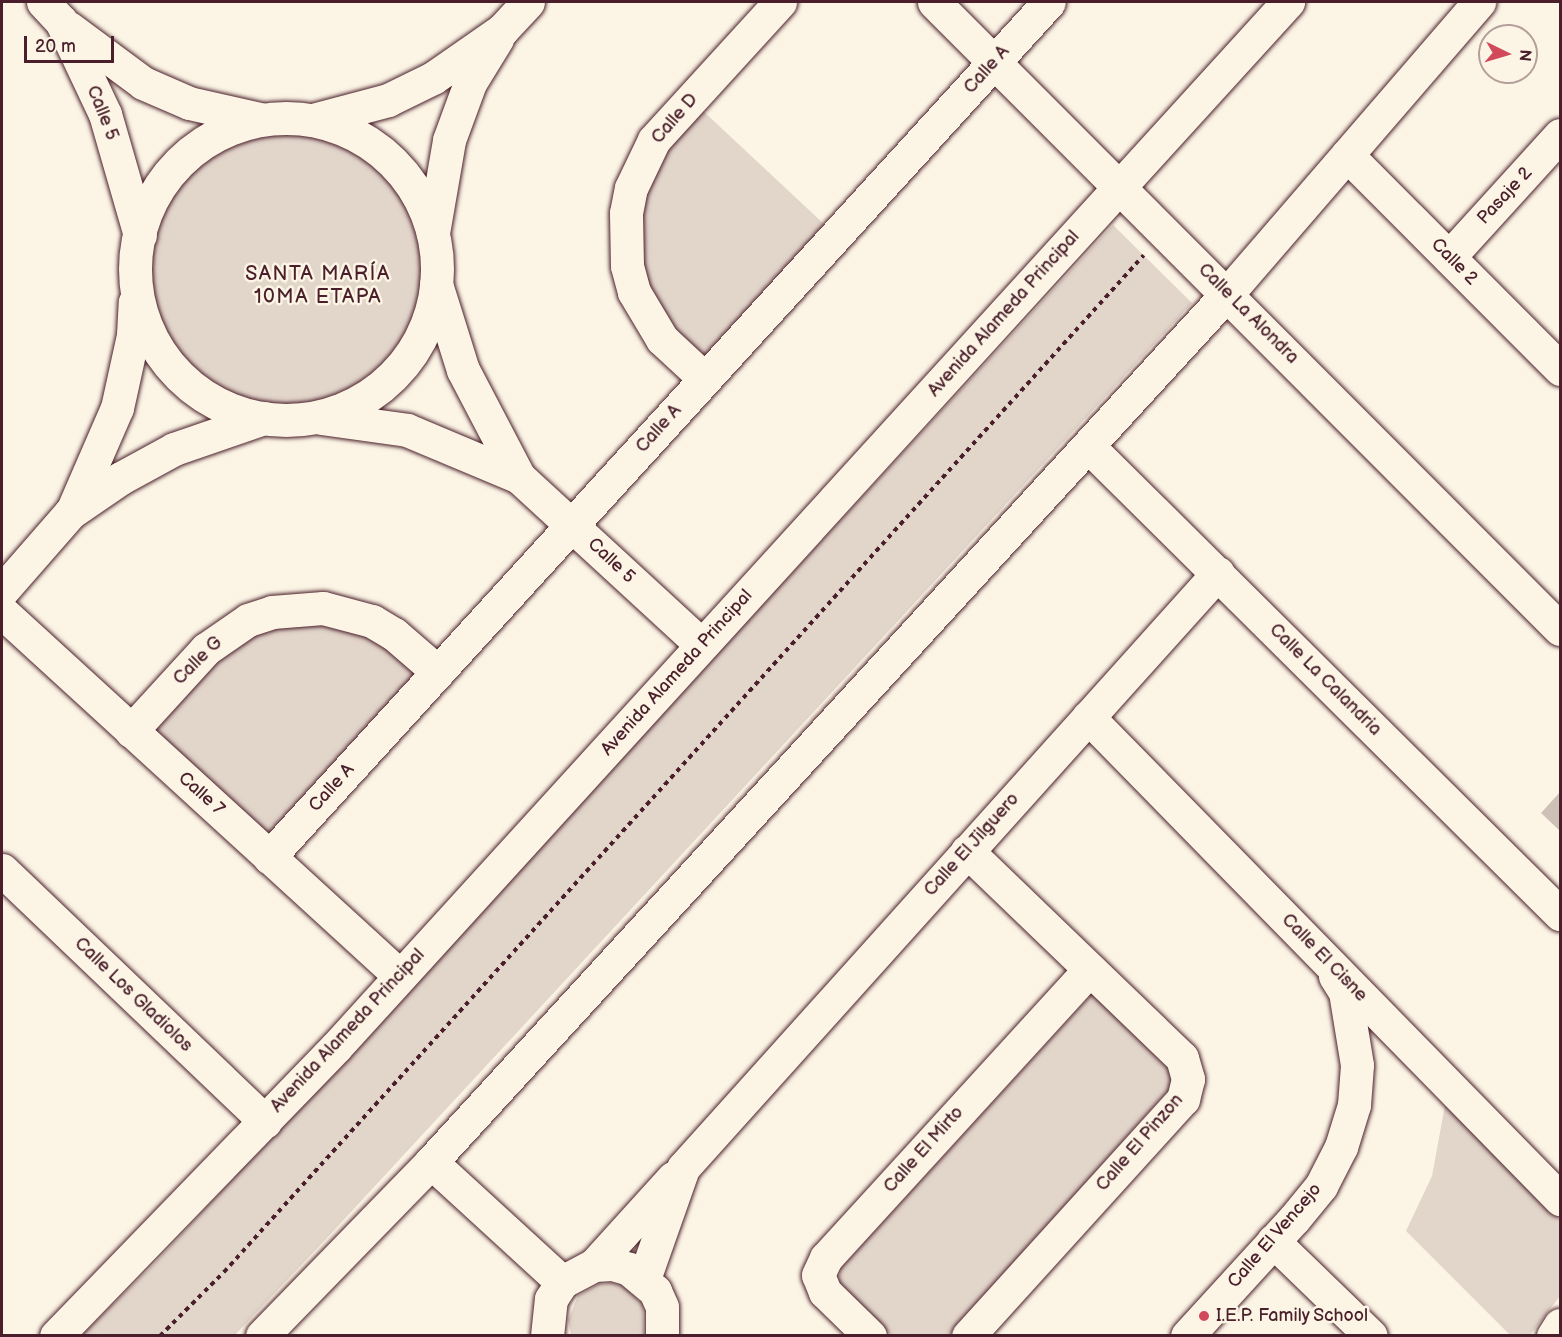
<!DOCTYPE html>
<html>
<head>
<meta charset="utf-8">
<style>
	body { margin:0 }
	#map { position:relative; width:1562px; height:1337px; overflow:hidden; background:#fcf5e5; font-family:"Balsamiq Sans",sans-serif }
	div>[style] { position:absolute }
	.green>* { inset:0; background:#e2d5ca }
	.round { border-radius:50% }
	.building>* { inset:0; background:#cfc0b7 }
	.path>* { height:4px; margin-top:-2px; transform-origin:0; background:repeating-linear-gradient(90deg,#4a1f2b 0 4.5px,transparent 0 9px) }
	.roads { filter:drop-shadow(0 0 2px #4a1f2b) drop-shadow(0 0 2px #4a1f2b) }
	.minor>* { height:33px; margin:-16.5px; padding:0 16.5px; transform-origin:16.5px; border-radius:16.5px; background:#fcf5e5 }
	.minor>.ring { margin:-16.5px; padding:0; box-sizing:content-box; background:none; border:33px solid #fcf5e5; border-radius:50% }
	.dots>* { width:16px; height:16px; translate:-50% -50%; box-sizing:border-box; border:3px solid #fcf5e5; border-radius:50% }
	span { translate:-50% -50%; white-space:nowrap; text-align:center; line-height:1.15; -webkit-text-stroke:5px #fcf5e5; paint-order:stroke }
	.street-label { font-size:18px; color:#4a1f2b }
	.poi-label { font-size:18px; color:#4a1f2b }
	.left { translate:0 -50%; text-align:left }
	.neighbourhood-label { font-size:20px; color:#4a1f2b; letter-spacing:1.5px }
	.frame { position:absolute; inset:0; border:3px solid #4a1f2b; pointer-events:none }
	.north { position:absolute; left:1478px; top:24px; width:60px; height:60px; box-sizing:border-box; background:#fcf5e5; border:2px solid #b59f9b; border-radius:50%; rotate:95deg; font-size:16px; font-weight:700; line-height:24px; text-align:center; color:#4a1f2b }
	.north::after { content:''; display:block; margin:auto; width:21px; height:27px; background:#d1495b; clip-path:polygon(50% 0,100% 100%,50% 72%,0 100%) }
	.scale { position:absolute; left:24px; top:36px; width:90px; height:27px; box-sizing:border-box; border:3px solid #4a1f2b; border-top:0; padding-left:8px; font-size:18px; line-height:21px; white-space:nowrap; color:#4a1f2b; -webkit-text-stroke:4px #fcf5e5; paint-order:stroke }
</style>
</head>
<body>
<div id="map">
	<div class="green">
		<i style="clip-path:polygon(702px 110px,825px 225px,700px 361px,667px 329px,649px 294px,636px 247px,642px 196px,661px 154px)"></i>
		<i class="round" style="left:149px;top:131px;width:274px;height:274px"></i>
		<i style="clip-path:polygon(1113px 225px,1192px 303px,325px 1240px,235px 1335px,81px 1336px,153px 1265px)"></i>
		<i style="clip-path:polygon(316px 619px,356px 629px,393px 649px,418px 674px,267px 837px,151px 731px,213px 661px,245px 634px)"></i>
		<i style="clip-path:polygon(1092px 994px,1169px 1067px,1172px 1086px,949px 1335px,892px 1335px,838px 1288px,841px 1268px)"></i>
		<i style="clip-path:polygon(1445px 1105px,1560px 1220px,1560px 1296px,1530px 1335px,1510px 1335px,1406px 1231px,1432px 1176px)"></i>
		<i style="clip-path:polygon(612px 1283px,625px 1287px,643px 1305px,644px 1335px,571px 1335px,568px 1320px,578px 1296px,599px 1284px)"></i>
	</div>
	<div class="building">
		<i style="clip-path:polygon(1560px 792px,1560px 831px,1541px 813px)"></i>
	</div>
	<div class="path">
		<i style="left:160px;top:1336px;width:91px;rotate:-45deg"></i>
		<i style="left:224px;top:1272px;width:1371px;rotate:-47.87deg"></i>
	</div>
	<div class="roads">
		<div class="minor">
			<i style="left:43px;top:2px;width:26px;rotate:47deg"></i>
			<i style="left:61px;top:21px;width:103px;rotate:64.7deg"></i>
			<i style="left:105px;top:114px;width:126px;rotate:73.9deg"></i>
			<i style="left:934px;top:2px;width:886px;rotate:45.05deg"></i>
			<i style="left:69px;top:28px;width:92px;rotate:36.6deg"></i>
			<i style="left:143px;top:83px;width:50px;rotate:23.5deg"></i>
			<i style="left:189px;top:103px;width:73px;rotate:12.7deg"></i>
			<i class="ring" style="left:135px;top:118px;width:269px;height:269px"></i>
			<i style="left:313px;top:120px;width:78px;rotate:-14.9deg"></i>
			<i style="left:388px;top:100px;width:50px;rotate:-26.1deg"></i>
			<i style="left:433px;top:78px;width:84px;rotate:-34.8deg"></i>
			<i style="left:502px;top:30px;width:38px;rotate:-47deg"></i>
			<i style="left:1347px;top:155px;width:302px;rotate:45.1deg"></i>
			<i style="left:433px;top:233px;width:94px;rotate:-80.2deg"></i>
			<i style="left:449px;top:140px;width:61px;rotate:-69.8deg"></i>
			<i style="left:470px;top:83px;width:52px;rotate:-58.5deg"></i>
			<i style="left:1449px;top:257px;width:165px;rotate:-47.7deg"></i>
			<i style="left:436px;top:284px;width:90px;rotate:72.6deg"></i>
			<i style="left:463px;top:370px;width:121px;rotate:62.4deg"></i>
			<i style="left:705px;top:379px;width:59px;rotate:-137.1deg"></i>
			<i style="left:662px;top:339px;width:55px;rotate:-120.8deg"></i>
			<i style="left:634px;top:292px;width:27px;rotate:-105deg"></i>
			<i style="left:627px;top:266px;width:53px;rotate:-91.1deg"></i>
			<i style="left:626px;top:213px;width:25px;rotate:-79deg"></i>
			<i style="left:631px;top:188px;width:53px;rotate:-64.4deg"></i>
			<i style="left:654px;top:140px;width:187px;rotate:-47.6deg"></i>
			<i style="left:321px;top:418px;width:87px;rotate:7.9deg"></i>
			<i style="left:407px;top:430px;width:121px;rotate:22.8deg"></i>
			<i style="left:519px;top:477px;width:248px;rotate:42.6deg"></i>
			<i style="left:1088px;top:446px;width:665px;rotate:44.76deg"></i>
			<i style="left:73px;top:509px;width:110px;rotate:-66.5deg"></i>
			<i style="left:117px;top:408px;width:75px;rotate:-77.6deg"></i>
			<i style="left:133px;top:335px;width:33px;rotate:-87deg"></i>
			<i style="left:2px;top:591px;width:103px;rotate:-48.9deg"></i>
			<i style="left:70px;top:513px;width:62px;rotate:-34.5deg"></i>
			<i style="left:121px;top:478px;width:60px;rotate:-28.7deg"></i>
			<i style="left:174px;top:449px;width:95px;rotate:-19deg"></i>
			<i style="left:2px;top:612px;width:539px;rotate:42.45deg"></i>
			<i style="left:1088px;top:717px;width:675px;rotate:45.6deg"></i>
			<i style="left:131px;top:731px;width:111px;rotate:-47.6deg"></i>
			<i style="left:206px;top:649px;width:51px;rotate:-34.6deg"></i>
			<i style="left:248px;top:620px;width:25px;rotate:-18deg"></i>
			<i style="left:272px;top:612px;width:51px;rotate:-4.5deg"></i>
			<i style="left:323px;top:608px;width:51px;rotate:14.9deg"></i>
			<i style="left:372px;top:621px;width:26px;rotate:31deg"></i>
			<i style="left:394px;top:634px;width:58px;rotate:40.8deg"></i>
			<i style="left:967px;top:851px;width:298px;rotate:43.9deg"></i>
			<i style="left:1182px;top:1058px;width:22px;rotate:74deg"></i>
			<i style="left:1188px;top:1079px;width:21px;rotate:104deg"></i>
			<i style="left:1183px;top:1099px;width:320px;rotate:132.2deg"></i>
			<i style="left:269px;top:857px;width:1157px;rotate:-47.63deg"></i>
			<i style="left:2px;top:870px;width:364px;rotate:43.7deg"></i>
			<i style="left:431px;top:1162px;width:178px;rotate:42.5deg"></i>
			<i style="left:1273px;top:1241px;width:136px;rotate:44.1deg"></i>
			<i style="left:594px;top:1265px;width:118px;rotate:-47.8deg"></i>
			<i style="left:644px;top:1279px;width:118px;rotate:-70.6deg"></i>
			<i style="left:683px;top:1168px;width:800px;rotate:-48.04deg"></i>
			<i style="left:56px;top:1336px;width:402px;rotate:-45.9deg"></i>
			<i style="left:336px;top:1047px;width:1414px;rotate:-47.67deg"></i>
			<i style="left:262px;top:1336px;width:243px;rotate:-45.8deg"></i>
			<i style="left:431px;top:1162px;width:1178px;rotate:-47.48deg"></i>
			<i style="left:1227px;top:294px;width:386px;rotate:-49.2deg"></i>
			<i style="left:547px;top:1336px;width:37px;rotate:-84deg"></i>
			<i style="left:551px;top:1299px;width:20px;rotate:-57deg"></i>
			<i style="left:562px;top:1282px;width:36px;rotate:-28deg"></i>
			<i style="left:594px;top:1265px;width:18px;rotate:-3deg"></i>
			<i style="left:612px;top:1264px;width:18px;rotate:16deg"></i>
			<i style="left:629px;top:1269px;width:34px;rotate:40deg"></i>
			<i style="left:655px;top:1291px;width:17px;rotate:66deg"></i>
			<i style="left:662px;top:1307px;width:29px;rotate:90deg"></i>
			<i style="left:870px;top:1336px;width:63px;rotate:-135.6deg"></i>
			<i style="left:825px;top:1292px;width:18px;rotate:-112deg"></i>
			<i style="left:818px;top:1275px;width:19px;rotate:-65deg"></i>
			<i style="left:826px;top:1258px;width:391px;rotate:-47.6deg"></i>
			<i style="left:1187px;top:1336px;width:159px;rotate:-47.6deg"></i>
			<i style="left:1294px;top:1219px;width:43px;rotate:-50.7deg"></i>
			<i style="left:1321px;top:1186px;width:44px;rotate:-62.9deg"></i>
			<i style="left:1341px;top:1147px;width:44px;rotate:-72.8deg"></i>
			<i style="left:1354px;top:1105px;width:40px;rotate:-85.7deg"></i>
			<i style="left:1357px;top:1065px;width:74px;rotate:-99.3deg"></i>
			<i style="left:1345px;top:992px;width:19px;rotate:-122deg"></i>
			<i style="left:1553px;top:1336px;width:13px;rotate:-58deg"></i>
		</div>
	</div>
	<div class="dots">
		<i style="left:1204px;top:1316px;background:#d1495b"></i>
	</div>
	<div class="street-label">
		<span style="left:987px;top:70px;rotate:-48deg">Calle A</span>
		<span style="left:102px;top:113px;rotate:68deg">Calle 5</span>
		<span style="left:675px;top:119px;rotate:-49deg">Calle D</span>
		<span style="left:1505px;top:196px;rotate:-47deg">Pasaje 2</span>
		<span style="left:1454px;top:262px;rotate:45deg">Calle 2</span>
		<span style="left:1004px;top:314px;rotate:-48deg">Avenida Alameda Principal</span>
		<span style="left:1248px;top:314px;rotate:45deg">Calle La Alondra</span>
		<span style="left:659px;top:429px;rotate:-48deg">Calle A</span>
		<span style="left:611px;top:561px;rotate:43deg">Calle 5</span>
		<span style="left:198px;top:661px;rotate:-45deg">Calle G</span>
		<span style="left:677px;top:673px;rotate:-48deg">Avenida Alameda Principal</span>
		<span style="left:1325px;top:680px;rotate:45deg">Calle La Calandria</span>
		<span style="left:332px;top:788px;rotate:-48deg">Calle A</span>
		<span style="left:201px;top:794px;rotate:42deg">Calle 7</span>
		<span style="left:972px;top:845px;rotate:-48deg">Calle El Jilguero</span>
		<span style="left:1324px;top:958px;rotate:46deg">Calle El Cisne</span>
		<span style="left:133px;top:995px;rotate:44deg">Calle Los Gladiolos</span>
		<span style="left:348px;top:1031px;rotate:-47deg">Avenida Alameda Principal</span>
		<span style="left:1140px;top:1143px;rotate:-49deg">Calle El Pinzon</span>
		<span style="left:924px;top:1150px;rotate:-48deg">Calle El Mirto</span>
		<span style="left:1275px;top:1236px;rotate:-49deg">Calle El Vencejo</span>
	</div>
	<div class="poi-label">
		<span class="left" style="left:1216px;top:1316px">I.E.P. Family School</span>
	</div>
	<div class="neighbourhood-label">
		<span style="left:318px;top:286px">SANTA MARÍA<br>10MA ETAPA</span>
	</div>
	<div class="frame"></div>
	<div class="north">N</div>
	<div class="scale">20 m</div>
</div>
</body>
</html>
